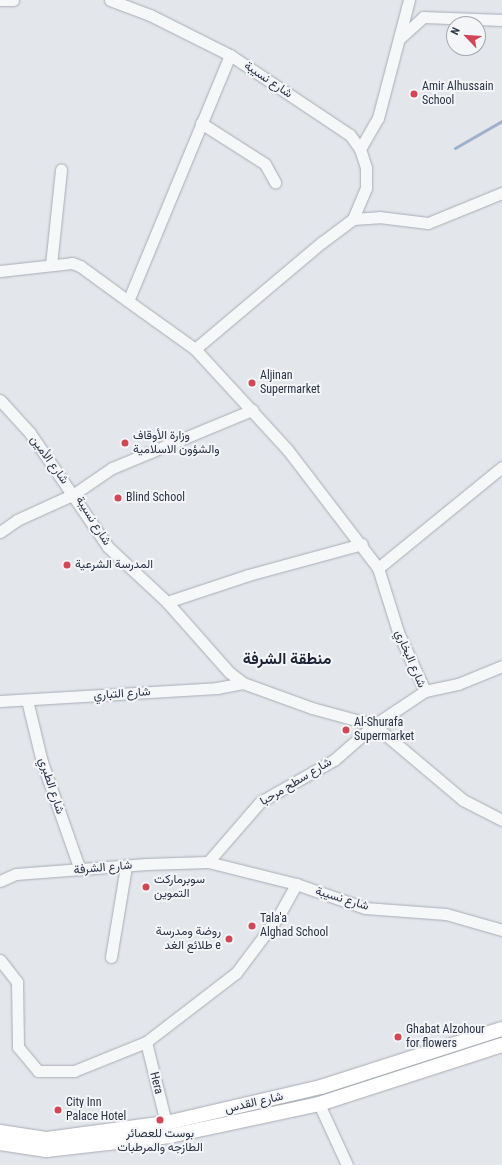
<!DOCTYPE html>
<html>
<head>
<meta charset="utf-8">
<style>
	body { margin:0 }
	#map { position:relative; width:502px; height:1165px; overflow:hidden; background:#e3e6eb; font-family:"Roboto Condensed",Vazirmatn,sans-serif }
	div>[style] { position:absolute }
	.stream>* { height:3px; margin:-1.5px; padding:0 1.5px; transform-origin:1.5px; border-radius:1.5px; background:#9eb1cb }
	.roads { filter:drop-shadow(0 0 1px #a8acb6) drop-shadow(0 0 1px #a8acb6) }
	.minor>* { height:11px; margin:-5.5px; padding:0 5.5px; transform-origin:5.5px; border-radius:5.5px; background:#f6f7f9 }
	.major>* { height:14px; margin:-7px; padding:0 7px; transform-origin:7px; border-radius:7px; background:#fff }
	.dots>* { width:11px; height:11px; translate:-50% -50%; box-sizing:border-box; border:2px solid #f3f5f8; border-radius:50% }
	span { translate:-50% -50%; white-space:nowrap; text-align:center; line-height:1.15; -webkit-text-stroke:4px #f3f5f8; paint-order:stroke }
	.street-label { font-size:12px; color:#2a3244 }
	.poi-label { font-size:12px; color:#2a3244 }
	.left { translate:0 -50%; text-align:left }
	.right { translate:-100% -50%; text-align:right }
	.district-label { font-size:16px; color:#1c2335; font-weight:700 }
	.north { position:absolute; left:446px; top:16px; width:40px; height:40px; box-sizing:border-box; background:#f3f5f8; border:1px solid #a3a7b0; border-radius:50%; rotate:295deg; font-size:11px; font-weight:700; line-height:16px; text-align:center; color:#2a3244 }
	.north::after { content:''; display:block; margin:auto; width:14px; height:18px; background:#d14755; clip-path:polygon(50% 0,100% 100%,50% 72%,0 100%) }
</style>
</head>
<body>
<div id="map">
	<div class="stream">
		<i style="left:455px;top:148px;width:54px;rotate:-29.9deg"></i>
	</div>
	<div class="roads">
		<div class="minor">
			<i style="left:1px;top:0;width:12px"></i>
			<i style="left:110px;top:0;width:43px;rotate:20.6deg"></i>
			<i style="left:150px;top:15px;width:89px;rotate:26.6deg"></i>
			<i style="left:230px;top:55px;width:144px;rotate:33.7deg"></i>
			<i style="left:350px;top:135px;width:17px;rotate:54deg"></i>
			<i style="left:360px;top:149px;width:20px;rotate:72deg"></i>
			<i style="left:366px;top:168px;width:20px;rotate:90deg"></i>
			<i style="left:366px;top:188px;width:34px;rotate:113deg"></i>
			<i style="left:353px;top:219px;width:39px;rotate:143deg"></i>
			<i style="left:322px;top:242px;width:166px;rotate:139.9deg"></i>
			<i style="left:400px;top:38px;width:31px;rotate:-42deg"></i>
			<i style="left:423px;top:17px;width:79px;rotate:2.2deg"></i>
			<i style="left:230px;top:55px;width:266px;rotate:112.5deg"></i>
			<i style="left:128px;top:301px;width:82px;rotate:35.6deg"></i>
			<i style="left:195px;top:349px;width:136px;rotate:47.4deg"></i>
			<i style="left:287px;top:449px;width:150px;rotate:52.6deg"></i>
			<i style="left:201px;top:123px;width:76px;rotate:32.6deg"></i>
			<i style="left:265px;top:164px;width:21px;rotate:61deg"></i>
			<i style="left:360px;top:149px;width:36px;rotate:-60deg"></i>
			<i style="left:378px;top:118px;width:122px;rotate:-75.3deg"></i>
			<i style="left:353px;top:219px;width:26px;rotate:-4deg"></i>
			<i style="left:379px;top:217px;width:49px;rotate:7deg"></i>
			<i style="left:428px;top:223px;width:80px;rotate:-22.1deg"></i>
			<i style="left:51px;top:265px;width:96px;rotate:-84deg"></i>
			<i style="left:0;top:271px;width:72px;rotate:-6.3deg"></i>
			<i style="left:72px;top:263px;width:9px;rotate:21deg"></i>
			<i style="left:80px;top:266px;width:59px;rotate:36.1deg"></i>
			<i style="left:0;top:400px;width:45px;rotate:47.7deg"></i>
			<i style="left:30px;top:433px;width:138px;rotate:55.6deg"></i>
			<i style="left:108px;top:547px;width:81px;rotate:43deg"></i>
			<i style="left:167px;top:602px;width:94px;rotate:48.5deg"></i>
			<i style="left:229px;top:672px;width:18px;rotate:38deg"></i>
			<i style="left:243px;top:683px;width:73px;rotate:19.9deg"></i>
			<i style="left:312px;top:708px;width:64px;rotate:15.3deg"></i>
			<i style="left:502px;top:467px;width:160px;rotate:140.8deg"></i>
			<i style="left:378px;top:568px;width:67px;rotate:72.6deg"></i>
			<i style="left:398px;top:632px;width:65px;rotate:65.4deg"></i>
			<i style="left:425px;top:691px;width:61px;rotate:146.3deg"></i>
			<i style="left:374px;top:725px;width:116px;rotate:40.1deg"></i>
			<i style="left:463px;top:800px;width:44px;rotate:27.1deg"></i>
			<i style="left:0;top:532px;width:21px;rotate:-35deg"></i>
			<i style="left:17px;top:520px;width:63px;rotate:-24.5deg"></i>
			<i style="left:74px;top:494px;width:46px;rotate:-34.4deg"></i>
			<i style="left:112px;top:468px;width:152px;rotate:-22.5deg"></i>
			<i style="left:167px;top:602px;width:85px;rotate:-18.4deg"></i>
			<i style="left:248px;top:575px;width:118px;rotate:-15.2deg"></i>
			<i style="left:425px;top:691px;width:34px;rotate:-12deg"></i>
			<i style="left:458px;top:684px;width:48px;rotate:-22.2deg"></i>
			<i style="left:27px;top:700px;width:64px;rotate:76.4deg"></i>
			<i style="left:42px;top:762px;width:114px;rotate:70.6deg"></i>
			<i style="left:0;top:701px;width:217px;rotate:-3.4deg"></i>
			<i style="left:217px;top:688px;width:26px;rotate:-11deg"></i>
			<i style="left:208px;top:862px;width:79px;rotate:-49.1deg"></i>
			<i style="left:260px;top:802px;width:85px;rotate:-29.6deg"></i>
			<i style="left:334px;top:760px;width:53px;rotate:-41.2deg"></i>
			<i style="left:0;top:881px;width:17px;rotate:-24deg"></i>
			<i style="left:16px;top:874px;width:131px;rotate:-4.4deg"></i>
			<i style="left:147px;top:864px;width:61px;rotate:-1.9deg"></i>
			<i style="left:208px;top:862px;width:91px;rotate:14deg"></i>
			<i style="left:296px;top:884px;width:73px;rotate:19.2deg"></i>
			<i style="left:365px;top:908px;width:81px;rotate:4.2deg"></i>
			<i style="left:446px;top:914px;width:58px;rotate:15.9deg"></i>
			<i style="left:111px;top:957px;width:92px;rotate:-80.6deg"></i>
			<i style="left:0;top:960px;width:28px;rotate:52deg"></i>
			<i style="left:17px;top:982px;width:65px;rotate:89.1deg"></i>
			<i style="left:18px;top:1047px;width:31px;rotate:50deg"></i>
			<i style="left:38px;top:1071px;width:36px"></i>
			<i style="left:74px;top:1071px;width:78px;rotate:-21.9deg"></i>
			<i style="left:146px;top:1042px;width:113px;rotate:-37.5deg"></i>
			<i style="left:236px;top:973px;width:70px;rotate:-53.1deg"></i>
			<i style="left:278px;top:917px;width:38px;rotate:-61deg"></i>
			<i style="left:146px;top:1042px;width:83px;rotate:76.1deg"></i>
			<i style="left:319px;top:1104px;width:67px;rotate:65.3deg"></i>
		</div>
		<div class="major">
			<i style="left:0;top:1132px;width:48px;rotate:8.5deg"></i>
			<i style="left:47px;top:1139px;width:120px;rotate:-7.7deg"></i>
			<i style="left:166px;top:1123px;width:159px;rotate:-13.1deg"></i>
			<i style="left:321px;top:1087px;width:190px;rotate:-17.8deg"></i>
			<i style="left:0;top:1143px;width:47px;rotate:8.7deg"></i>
			<i style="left:46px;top:1150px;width:125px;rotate:-6.4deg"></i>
			<i style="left:170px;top:1136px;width:152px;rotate:-12.1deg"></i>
			<i style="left:319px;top:1104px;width:192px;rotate:-17.9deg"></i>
		</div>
	</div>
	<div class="dots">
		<i style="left:414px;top:94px;background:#d14755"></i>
		<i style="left:252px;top:383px;background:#d14755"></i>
		<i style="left:125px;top:443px;background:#d14755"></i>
		<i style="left:118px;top:498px;background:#d14755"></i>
		<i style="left:67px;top:565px;background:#d14755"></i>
		<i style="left:346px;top:730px;background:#d14755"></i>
		<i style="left:146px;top:887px;background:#d14755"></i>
		<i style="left:252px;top:926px;background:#d14755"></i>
		<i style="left:229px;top:939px;background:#d14755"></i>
		<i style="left:398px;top:1037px;background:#d14755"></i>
		<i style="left:58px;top:1110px;background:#d14755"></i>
		<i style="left:160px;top:1120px;background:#d14755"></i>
	</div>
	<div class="street-label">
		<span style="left:268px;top:80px;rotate:34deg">شارع نسيبة</span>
		<span style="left:49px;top:460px;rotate:54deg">شارع الأمين</span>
		<span style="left:93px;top:521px;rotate:58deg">شارع نسيبة</span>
		<span style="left:410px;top:659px;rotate:67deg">شارع البخاري</span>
		<span style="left:122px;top:694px;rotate:-4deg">شارع التباري</span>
		<span style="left:296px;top:782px;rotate:-31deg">شارع سطح مرحبا</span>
		<span style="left:51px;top:786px;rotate:72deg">شارع الطبري</span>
		<span style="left:103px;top:868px;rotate:-5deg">شارع الشرفة</span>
		<span style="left:342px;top:899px;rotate:17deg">شارع نسيبة</span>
		<span style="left:156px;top:1083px;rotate:76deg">Hera</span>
		<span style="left:254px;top:1103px;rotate:-13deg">شارع القدس</span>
	</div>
	<div class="poi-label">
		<span class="left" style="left:422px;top:94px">Amir Alhussain<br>School</span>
		<span class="left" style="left:260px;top:383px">Aljinan<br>Supermarket</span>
		<span class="left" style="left:133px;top:443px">وزارة الأوقاف<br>والشؤون الاسلامية</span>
		<span class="left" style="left:126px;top:498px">Blind School</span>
		<span class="left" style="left:75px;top:565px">المدرسة الشرعية</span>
		<span class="left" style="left:354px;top:730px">Al-Shurafa<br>Supermarket</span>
		<span class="left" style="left:154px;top:887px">سوبرماركت<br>التموين</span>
		<span class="left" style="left:260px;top:926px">Tala'a<br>Alghad School</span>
		<span class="right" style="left:221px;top:939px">روضة ومدرسة<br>طلائع الغد e</span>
		<span class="left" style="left:406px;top:1037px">Ghabat Alzohour<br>for flowers</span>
		<span class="left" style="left:66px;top:1110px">City Inn<br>Palace Hotel</span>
		<span style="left:160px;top:1141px">بوست للعصائر<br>الطازجه والمرطبات</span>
	</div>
	<div class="district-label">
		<span style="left:287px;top:659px">منطقة الشرفة</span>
	</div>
	<div class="north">N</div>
</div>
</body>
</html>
